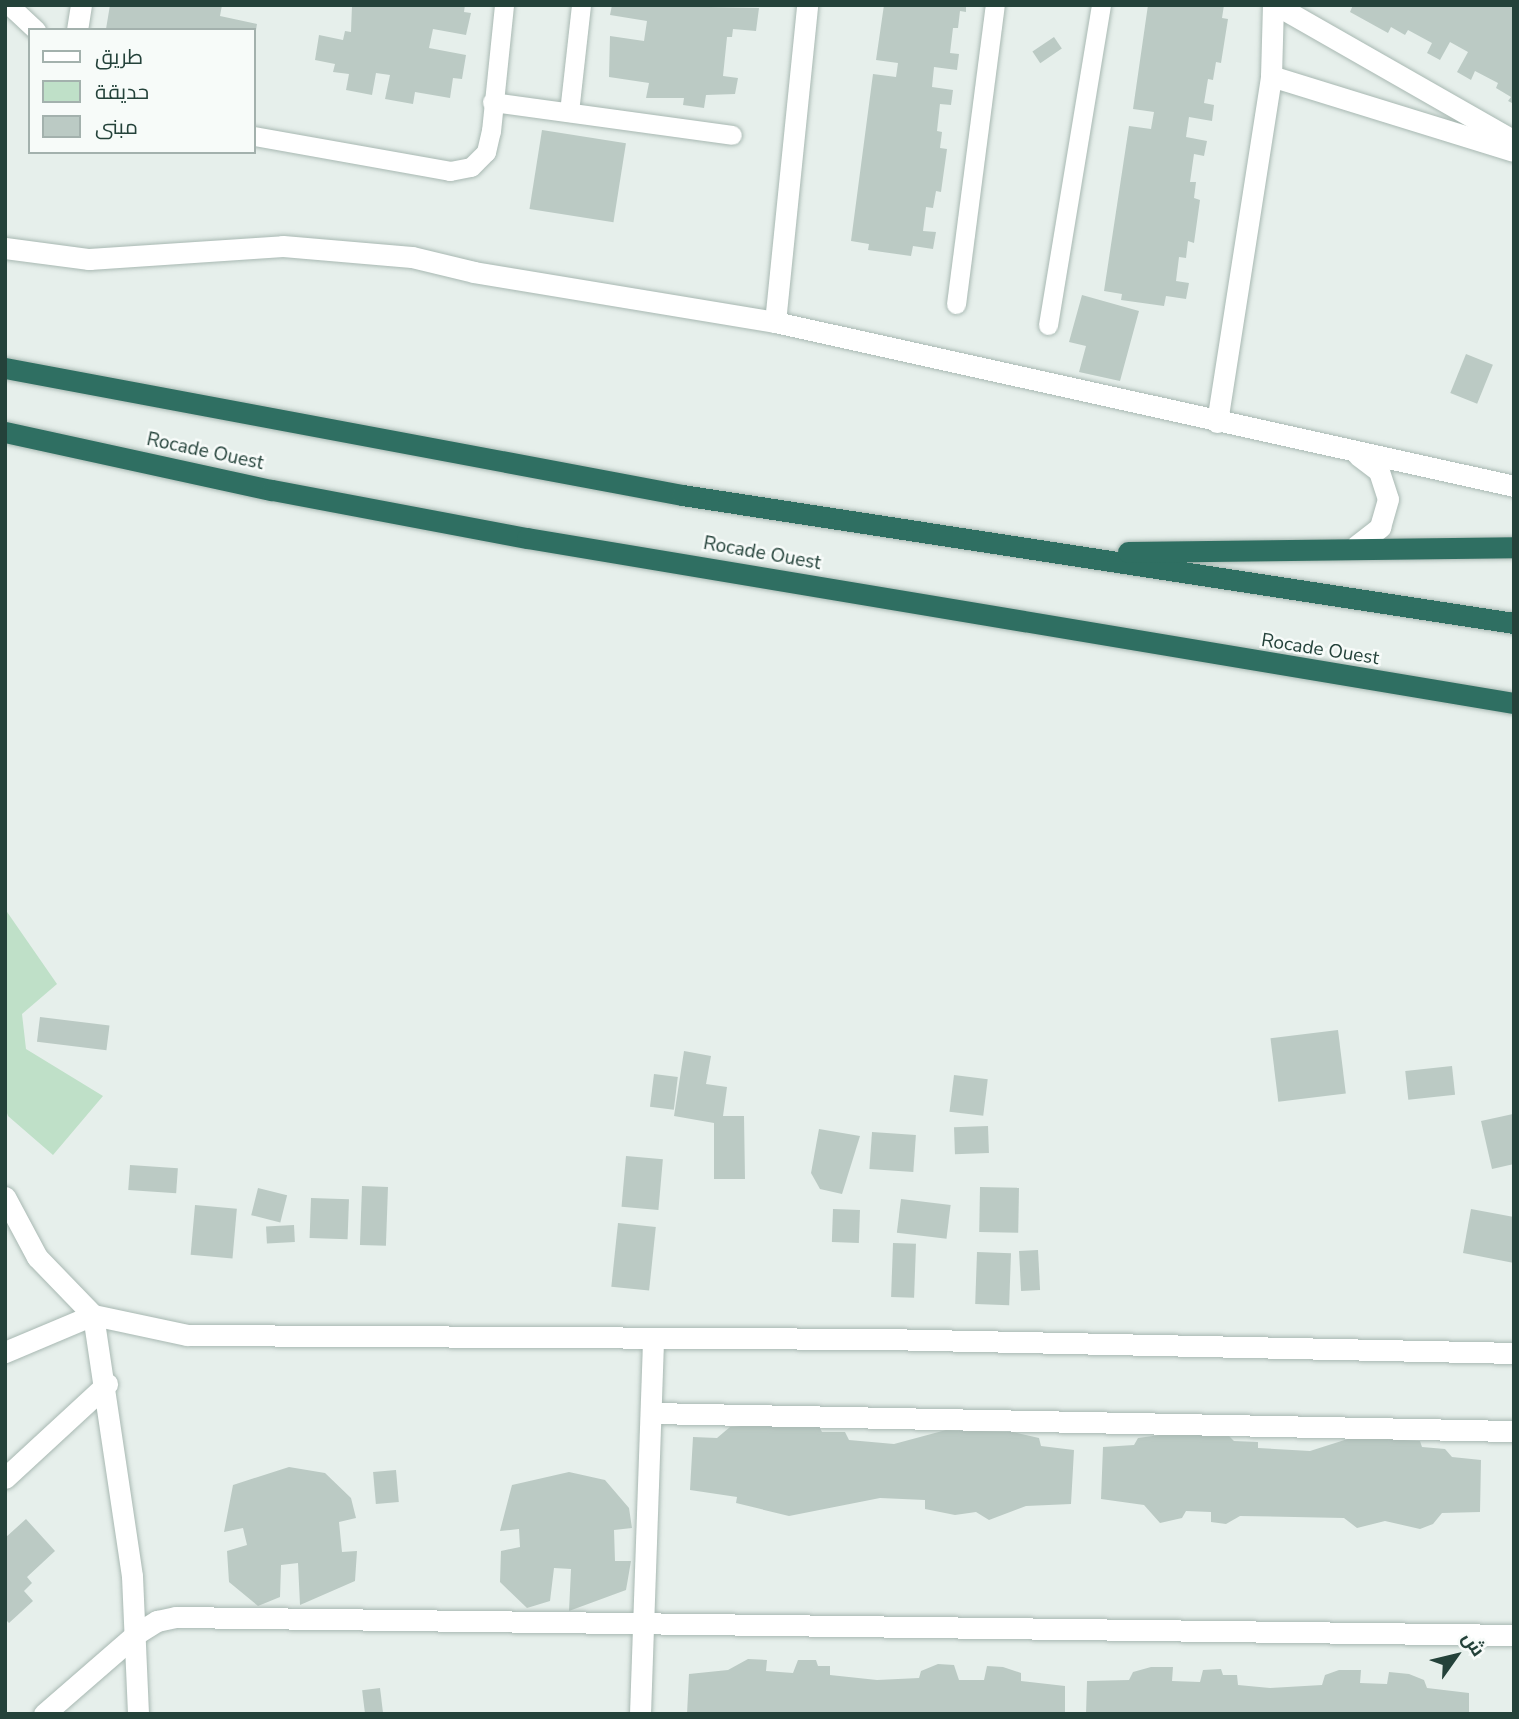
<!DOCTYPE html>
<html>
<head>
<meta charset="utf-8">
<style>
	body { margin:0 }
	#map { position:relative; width:1519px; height:1719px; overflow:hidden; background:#e6efeb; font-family:"Nunito Sans",Cairo,sans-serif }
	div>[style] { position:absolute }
	.green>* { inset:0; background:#bfe0c8 }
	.building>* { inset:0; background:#bbcac4; transform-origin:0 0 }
	.roads { filter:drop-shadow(0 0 2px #a8b8b2) drop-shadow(0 0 2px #a8b8b2) }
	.lane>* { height:19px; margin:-9.5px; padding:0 9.5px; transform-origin:9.5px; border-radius:9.5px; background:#fff }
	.street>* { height:21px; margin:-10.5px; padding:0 10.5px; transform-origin:10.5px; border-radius:10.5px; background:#fff }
	.secondary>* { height:21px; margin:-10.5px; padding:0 10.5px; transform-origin:10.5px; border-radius:10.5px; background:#fff }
	.highway>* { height:21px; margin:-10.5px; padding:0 10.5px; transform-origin:10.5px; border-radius:10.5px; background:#2f6f62 }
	span { translate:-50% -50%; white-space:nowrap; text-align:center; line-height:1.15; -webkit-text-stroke:5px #f7fbf9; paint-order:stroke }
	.street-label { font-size:19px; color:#24423a }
	.frame { position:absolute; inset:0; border:7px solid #24423a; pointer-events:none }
	.legend { position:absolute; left:28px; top:28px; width:228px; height:126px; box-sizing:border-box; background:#f7fbf9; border:2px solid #a3b1ad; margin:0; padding:9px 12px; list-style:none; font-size:21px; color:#24423a }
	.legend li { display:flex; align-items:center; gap:14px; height:35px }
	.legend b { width:35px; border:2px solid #a3b1ad }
	.north { position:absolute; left:1421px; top:1621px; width:70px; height:70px; -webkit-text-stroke:5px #f7fbf9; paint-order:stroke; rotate:56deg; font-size:19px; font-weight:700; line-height:28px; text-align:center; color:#24423a }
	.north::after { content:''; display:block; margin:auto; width:24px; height:32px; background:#24423a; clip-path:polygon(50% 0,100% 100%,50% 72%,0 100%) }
</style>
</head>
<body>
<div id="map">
	<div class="green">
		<i style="clip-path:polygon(5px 909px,57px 984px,22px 1014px,26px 1049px,103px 1096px,53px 1155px,8px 1116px,5px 1107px)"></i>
	</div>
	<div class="building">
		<i style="clip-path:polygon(110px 5px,222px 5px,220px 16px,257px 24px,256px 30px,112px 30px,106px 29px)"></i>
		<i style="clip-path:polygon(352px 5px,465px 5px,464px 12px,471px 13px,466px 35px,433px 29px,429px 48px,466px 55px,462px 79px,453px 78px,450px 98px,415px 92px,413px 104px,385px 99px,390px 75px,376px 73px,372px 95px,346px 90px,349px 74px,333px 72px,335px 64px,315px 60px,319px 35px,343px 40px,345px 31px,351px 32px)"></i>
		<i style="clip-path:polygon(612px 5px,759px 8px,756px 31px,733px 29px,732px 37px,727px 37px,723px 76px,738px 78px,735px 94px,706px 95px,704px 108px,683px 105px,684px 98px,646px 98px,649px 83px,609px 77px,610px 36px,644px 41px,647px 21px,610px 15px)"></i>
		<i style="clip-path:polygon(884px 5px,966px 5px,966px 12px,960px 11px,958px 28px,953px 28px,950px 53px,959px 54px,957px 70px,934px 67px,932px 87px,953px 90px,951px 105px,940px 104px,937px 131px,942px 132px,940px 148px,947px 149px,941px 192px,936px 191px,933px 208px,926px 207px,923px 231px,936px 232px,933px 249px,913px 246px,911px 256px,868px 250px,869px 244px,851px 241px,873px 74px,896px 77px,898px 63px,876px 60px)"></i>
		<i style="clip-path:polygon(1148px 5px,1224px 5px,1222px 18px,1228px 19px,1221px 63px,1216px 62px,1213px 80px,1208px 79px,1204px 103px,1214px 105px,1212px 121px,1189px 117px,1186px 137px,1207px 141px,1204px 156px,1194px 154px,1190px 182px,1196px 182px,1194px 198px,1200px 200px,1194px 243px,1188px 241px,1186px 258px,1179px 257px,1176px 281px,1189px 283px,1186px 299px,1166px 296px,1164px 306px,1121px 300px,1122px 294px,1104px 291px,1129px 126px,1151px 129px,1154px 112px,1133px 109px)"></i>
		<i style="clip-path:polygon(1353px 5px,1514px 5px,1514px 104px,1508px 101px,1511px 97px,1496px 88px,1498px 83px,1475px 71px,1471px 80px,1457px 72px,1468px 52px,1450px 42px,1440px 60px,1427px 53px,1432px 43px,1408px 30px,1405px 35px,1391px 27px,1388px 33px,1350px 12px)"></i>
		<i style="left:1054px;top:37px;width:14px;height:26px;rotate:56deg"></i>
		<i style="left:542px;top:130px;width:85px;height:80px;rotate:9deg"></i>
		<i style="clip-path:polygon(1082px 295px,1139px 311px,1120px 381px,1079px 372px,1086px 346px,1069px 342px)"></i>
		<i style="left:1466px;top:354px;width:29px;height:42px;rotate:22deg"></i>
		<i style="left:40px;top:1017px;width:70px;height:25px;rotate:7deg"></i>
		<i style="left:1338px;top:1030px;width:64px;height:68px;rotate:83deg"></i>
		<i style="clip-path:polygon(684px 1051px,711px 1056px,706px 1084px,727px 1087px,723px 1116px,744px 1116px,745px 1179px,714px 1179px,714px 1123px,674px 1116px)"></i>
		<i style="left:1452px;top:1066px;width:29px;height:47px;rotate:84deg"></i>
		<i style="left:654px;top:1074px;width:24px;height:33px;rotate:7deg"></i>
		<i style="left:954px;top:1075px;width:34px;height:37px;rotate:7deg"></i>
		<i style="clip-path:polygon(1513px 1114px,1514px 1164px,1492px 1169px,1481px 1121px)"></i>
		<i style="left:988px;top:1126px;width:27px;height:34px;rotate:88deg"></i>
		<i style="clip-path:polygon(819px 1129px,860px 1136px,842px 1194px,820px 1189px,811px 1173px)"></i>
		<i style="left:872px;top:1132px;width:44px;height:37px;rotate:4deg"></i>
		<i style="left:626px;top:1156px;width:37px;height:51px;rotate:5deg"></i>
		<i style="left:130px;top:1165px;width:48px;height:25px;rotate:4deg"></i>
		<i style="left:362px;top:1186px;width:26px;height:59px;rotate:2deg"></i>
		<i style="left:980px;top:1187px;width:39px;height:45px;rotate:1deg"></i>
		<i style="left:258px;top:1188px;width:30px;height:28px;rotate:14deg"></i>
		<i style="left:311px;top:1198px;width:38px;height:40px;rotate:2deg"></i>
		<i style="left:901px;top:1199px;width:50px;height:34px;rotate:7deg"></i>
		<i style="left:195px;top:1205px;width:42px;height:50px;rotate:5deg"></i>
		<i style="left:833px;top:1209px;width:27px;height:33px;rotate:2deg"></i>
		<i style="clip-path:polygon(1471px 1209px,1514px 1217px,1514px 1263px,1463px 1253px)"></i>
		<i style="left:618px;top:1223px;width:38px;height:64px;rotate:6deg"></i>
		<i style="left:294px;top:1225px;width:17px;height:28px;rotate:87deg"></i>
		<i style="left:893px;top:1243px;width:23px;height:54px;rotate:2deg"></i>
		<i style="left:1038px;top:1250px;width:40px;height:19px;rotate:87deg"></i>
		<i style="left:977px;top:1252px;width:34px;height:52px;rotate:2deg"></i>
		<i style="clip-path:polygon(777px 1423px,819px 1426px,822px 1432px,845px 1432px,849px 1440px,894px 1444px,946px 1430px,1013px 1432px,1039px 1438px,1041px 1446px,1074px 1450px,1071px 1504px,1026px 1506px,989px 1520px,976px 1512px,955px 1515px,925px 1509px,925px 1500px,880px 1498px,789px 1516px,736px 1503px,737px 1497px,690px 1490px,693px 1437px,717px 1438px,730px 1427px)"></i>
		<i style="clip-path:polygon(1167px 1434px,1229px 1436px,1234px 1441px,1258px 1442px,1258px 1448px,1310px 1451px,1354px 1437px,1420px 1441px,1422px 1447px,1445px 1449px,1452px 1457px,1481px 1460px,1480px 1512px,1442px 1513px,1433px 1524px,1420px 1529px,1385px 1521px,1357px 1528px,1344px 1518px,1240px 1516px,1226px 1524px,1211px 1522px,1211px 1512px,1186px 1511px,1182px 1518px,1160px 1523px,1144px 1505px,1101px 1499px,1103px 1447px,1134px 1445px,1138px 1438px)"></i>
		<i style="clip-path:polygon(289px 1467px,325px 1473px,351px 1498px,356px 1518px,339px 1522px,342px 1552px,357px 1551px,355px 1581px,300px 1605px,298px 1563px,281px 1565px,280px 1597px,258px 1606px,229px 1582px,227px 1551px,247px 1545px,243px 1528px,224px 1532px,233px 1485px)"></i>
		<i style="left:396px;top:1470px;width:32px;height:23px;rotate:85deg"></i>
		<i style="clip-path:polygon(569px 1472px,605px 1480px,629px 1508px,632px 1528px,614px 1530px,615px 1561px,631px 1561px,626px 1590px,569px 1611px,571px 1569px,554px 1568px,550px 1601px,527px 1608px,500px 1582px,501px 1551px,520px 1547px,519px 1529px,500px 1531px,512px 1485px)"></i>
		<i style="clip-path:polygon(26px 1519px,55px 1551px,27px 1577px,32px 1583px,24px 1591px,33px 1601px,9px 1623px,5px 1619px,5px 1538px)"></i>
		<i style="clip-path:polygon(748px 1659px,767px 1660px,766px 1671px,793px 1673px,798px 1660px,816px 1660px,818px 1666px,830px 1666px,830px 1675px,877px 1680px,919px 1678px,921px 1671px,938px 1664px,954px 1665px,959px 1680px,984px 1680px,987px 1666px,1003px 1667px,1021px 1673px,1021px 1681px,1065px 1686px,1065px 1714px,687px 1714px,689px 1674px,728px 1670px)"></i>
		<i style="clip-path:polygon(1151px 1667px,1173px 1667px,1172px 1681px,1200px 1682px,1203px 1670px,1221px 1669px,1223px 1675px,1237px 1675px,1238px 1685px,1270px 1688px,1322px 1685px,1325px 1675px,1339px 1670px,1361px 1670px,1360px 1683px,1387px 1684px,1389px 1672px,1409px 1674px,1424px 1680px,1427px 1688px,1469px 1693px,1469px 1714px,1086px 1714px,1087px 1681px,1129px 1680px,1133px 1672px)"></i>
		<i style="left:380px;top:1688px;width:25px;height:18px;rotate:83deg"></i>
	</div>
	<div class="roads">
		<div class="lane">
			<i style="left:9px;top:5px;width:37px;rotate:43deg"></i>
			<i style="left:492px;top:102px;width:242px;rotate:7.8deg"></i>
			<i style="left:569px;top:112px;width:108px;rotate:-83.6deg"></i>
			<i style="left:254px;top:136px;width:199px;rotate:10.1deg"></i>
			<i style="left:450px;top:171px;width:21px;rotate:-11deg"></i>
			<i style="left:471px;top:167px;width:21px;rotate:-45deg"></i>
			<i style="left:486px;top:152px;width:22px;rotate:-77deg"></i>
			<i style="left:491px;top:131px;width:127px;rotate:-84.1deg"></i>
			<i style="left:956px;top:304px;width:302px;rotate:-82.6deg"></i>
			<i style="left:1048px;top:325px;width:324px;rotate:-80.6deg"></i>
		</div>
		<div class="street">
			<i style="left:1276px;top:5px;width:274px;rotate:29.7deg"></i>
			<i style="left:77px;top:30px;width:25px;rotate:-81deg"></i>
			<i style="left:1271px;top:76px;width:253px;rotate:17.2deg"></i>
			<i style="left:5px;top:248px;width:85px;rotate:7.5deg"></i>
			<i style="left:89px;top:259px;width:194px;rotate:-3.8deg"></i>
			<i style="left:283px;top:246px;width:129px;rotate:4.9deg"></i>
			<i style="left:412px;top:257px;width:64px;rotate:13.6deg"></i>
			<i style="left:474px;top:272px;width:305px;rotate:9.4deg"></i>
			<i style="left:775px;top:322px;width:757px;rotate:12.51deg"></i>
			<i style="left:775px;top:322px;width:319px;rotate:-84.2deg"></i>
			<i style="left:1217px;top:422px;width:350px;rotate:-81.1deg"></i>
			<i style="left:1271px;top:76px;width:71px;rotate:-88.4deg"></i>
			<i style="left:1356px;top:546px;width:31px;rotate:-38deg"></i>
			<i style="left:1380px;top:527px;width:29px;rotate:-74deg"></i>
			<i style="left:1388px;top:499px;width:29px;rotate:-108deg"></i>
			<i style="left:1379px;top:471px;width:26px;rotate:-143deg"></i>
			<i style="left:5px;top:1352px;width:95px;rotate:-22.8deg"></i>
			<i style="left:93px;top:1315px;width:264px;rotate:81.5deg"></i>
			<i style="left:132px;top:1576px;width:138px;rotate:87.5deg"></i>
			<i style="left:652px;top:1413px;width:862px;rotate:1.2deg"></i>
			<i style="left:5px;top:1478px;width:139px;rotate:-42.7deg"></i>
			<i style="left:44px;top:1714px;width:122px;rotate:-41deg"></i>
			<i style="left:136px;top:1634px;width:25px;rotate:-32deg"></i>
			<i style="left:157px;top:1621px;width:19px;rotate:-12deg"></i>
			<i style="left:176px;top:1617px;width:1338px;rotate:0.77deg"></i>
			<i style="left:640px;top:1714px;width:374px;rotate:-88deg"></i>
		</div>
		<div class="secondary">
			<i style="left:5px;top:1197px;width:68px;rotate:61.9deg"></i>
			<i style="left:37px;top:1257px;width:81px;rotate:46deg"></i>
			<i style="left:93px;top:1315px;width:96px;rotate:12deg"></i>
			<i style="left:187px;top:1335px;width:697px;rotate:0.33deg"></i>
			<i style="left:884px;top:1339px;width:630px;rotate:1.27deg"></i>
		</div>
		<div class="highway">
			<i style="left:5px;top:368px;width:689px;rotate:10.62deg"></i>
			<i style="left:682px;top:495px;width:842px;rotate:8.75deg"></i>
			<i style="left:5px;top:432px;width:273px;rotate:12.3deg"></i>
			<i style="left:272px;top:490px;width:259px;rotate:10.7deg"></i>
			<i style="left:527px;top:538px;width:1001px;rotate:9.49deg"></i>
			<i style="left:1128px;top:552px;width:386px;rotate:-0.7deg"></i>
		</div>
	</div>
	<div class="street-label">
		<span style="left:205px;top:452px;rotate:12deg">Rocade Ouest</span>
		<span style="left:762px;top:554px;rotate:10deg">Rocade Ouest</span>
		<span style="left:1320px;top:650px;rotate:9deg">Rocade Ouest</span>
	</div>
	<div class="frame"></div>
	<ul class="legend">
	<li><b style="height:9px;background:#fff"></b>طريق</li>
	<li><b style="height:19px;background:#bfe0c8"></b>حديقة</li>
	<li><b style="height:19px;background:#bbcac4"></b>مبنى</li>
	</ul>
	<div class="north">ش</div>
</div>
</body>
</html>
